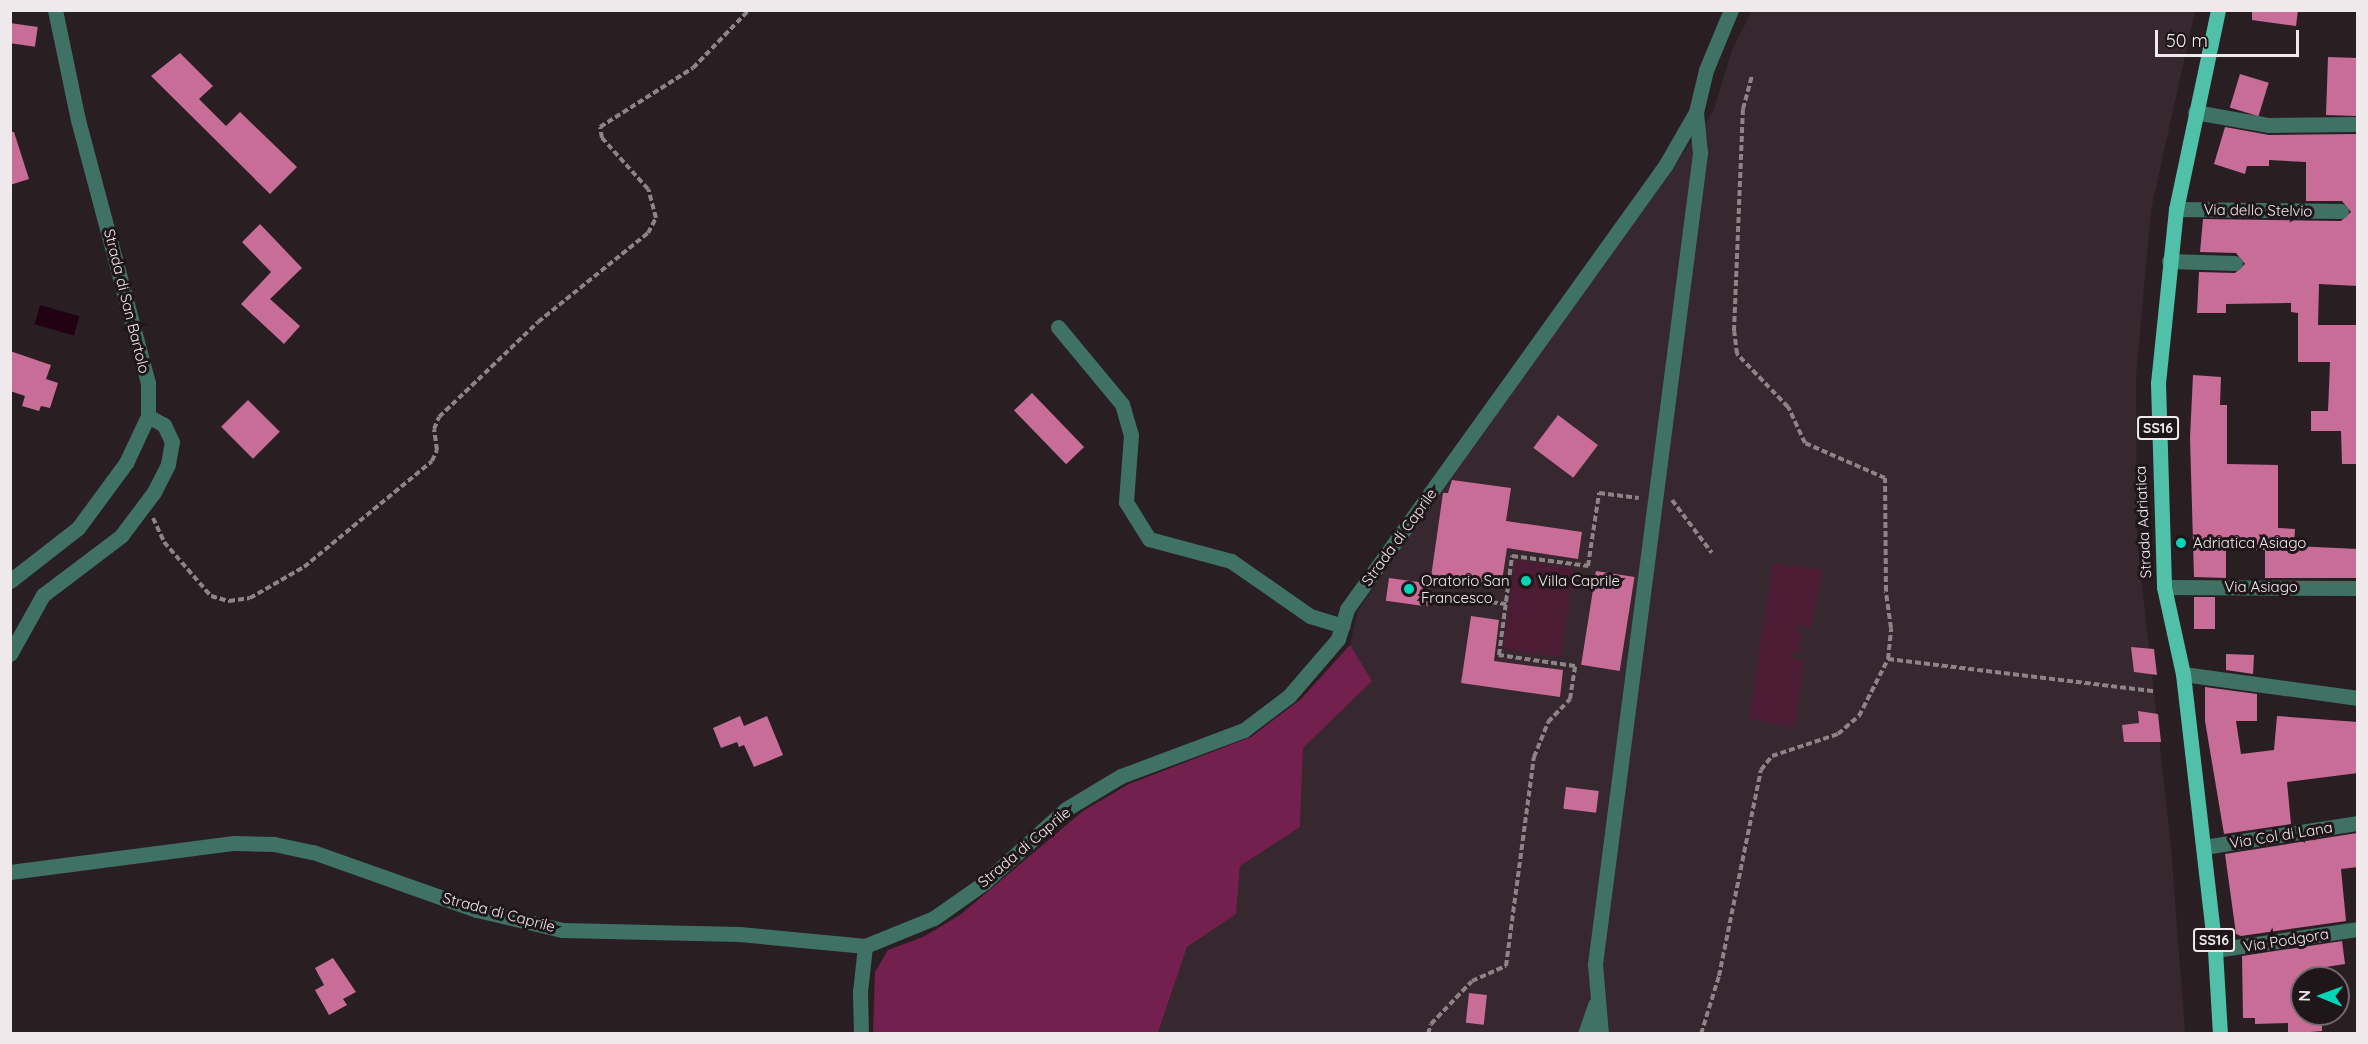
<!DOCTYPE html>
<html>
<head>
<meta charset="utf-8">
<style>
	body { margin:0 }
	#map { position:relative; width:2368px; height:1044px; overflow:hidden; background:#291f23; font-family:Quicksand,sans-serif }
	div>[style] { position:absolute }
	.built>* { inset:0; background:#37272e }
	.green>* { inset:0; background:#4c1b34; transform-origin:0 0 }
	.forest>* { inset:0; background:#74204e }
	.water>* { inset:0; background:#210011; transform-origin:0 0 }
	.building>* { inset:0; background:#c86c98; transform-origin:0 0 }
	.path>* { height:4px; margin-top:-2px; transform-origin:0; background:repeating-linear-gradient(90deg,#8d8488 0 6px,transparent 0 9px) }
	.minor>* { height:15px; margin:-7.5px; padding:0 7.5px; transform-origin:7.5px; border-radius:7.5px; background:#3f7165 }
	.major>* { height:15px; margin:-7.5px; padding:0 7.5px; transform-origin:7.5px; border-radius:7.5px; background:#50c0a9 }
	.dots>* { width:16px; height:16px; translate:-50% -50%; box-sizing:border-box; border:3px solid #1f161a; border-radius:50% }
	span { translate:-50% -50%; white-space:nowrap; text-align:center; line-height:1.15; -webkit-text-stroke:6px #1f161a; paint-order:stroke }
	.shield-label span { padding:2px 4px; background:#1f161a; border:2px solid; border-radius:4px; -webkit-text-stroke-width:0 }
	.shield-label { font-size:14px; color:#f0e9ec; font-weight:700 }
	.street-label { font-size:15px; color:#f0e9ec }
	.poi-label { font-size:15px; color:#f0e9ec }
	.left { translate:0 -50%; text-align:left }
	.frame { position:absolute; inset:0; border:12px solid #f0e9ec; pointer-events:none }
	.north { position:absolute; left:2290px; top:966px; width:60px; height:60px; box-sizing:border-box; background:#1f161a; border:2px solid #736a6e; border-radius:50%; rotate:271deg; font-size:16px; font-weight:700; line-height:24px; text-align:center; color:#f0e9ec }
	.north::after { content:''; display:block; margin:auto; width:21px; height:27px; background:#03d5b6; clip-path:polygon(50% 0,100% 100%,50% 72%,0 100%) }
	.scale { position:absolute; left:2155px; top:30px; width:144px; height:27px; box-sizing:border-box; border:3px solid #f0e9ec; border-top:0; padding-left:8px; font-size:18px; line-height:21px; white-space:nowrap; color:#f0e9ec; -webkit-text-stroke:4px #1f161a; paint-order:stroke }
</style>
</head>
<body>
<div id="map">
	<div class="built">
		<i style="clip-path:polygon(1752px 11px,2195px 11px,2151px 210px,2136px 376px,2137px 539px,2171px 847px,2185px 1033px,1158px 1034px,1187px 947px,1236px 914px,1240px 866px,1300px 827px,1303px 748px,1371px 681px,1350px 645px,1358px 610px,1451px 474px,1713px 112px,1732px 50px)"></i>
	</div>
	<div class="green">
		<i style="left:1515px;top:560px;width:59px;height:90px;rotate:8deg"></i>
		<i style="clip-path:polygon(1773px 563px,1823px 570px,1811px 628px,1798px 626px,1795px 630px,1803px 635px,1799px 652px,1793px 652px,1792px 658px,1805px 662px,1794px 727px,1749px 719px)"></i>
	</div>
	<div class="forest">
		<i style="clip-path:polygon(1350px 645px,1372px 681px,1303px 748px,1300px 827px,1240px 866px,1236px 914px,1187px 947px,1158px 1033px,873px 1033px,875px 972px,888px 950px,923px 937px,960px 915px,1083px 811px,1129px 784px,1251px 737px,1301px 699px)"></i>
	</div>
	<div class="water">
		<i style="left:40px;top:305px;width:41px;height:20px;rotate:16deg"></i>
	</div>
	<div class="building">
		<i style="clip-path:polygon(2252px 10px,2298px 10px,2296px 26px,2252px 20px)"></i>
		<i style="left:10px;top:23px;width:28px;height:20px;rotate:8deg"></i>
		<i style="clip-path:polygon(180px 53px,213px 86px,199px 99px,226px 126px,240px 112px,297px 167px,270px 194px,151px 76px)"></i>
		<i style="left:2328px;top:57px;width:30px;height:58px;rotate:2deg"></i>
		<i style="left:2240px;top:74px;width:30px;height:35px;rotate:17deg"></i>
		<i style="clip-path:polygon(2225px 127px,2269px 135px,2358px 134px,2358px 286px,2319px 284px,2318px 325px,2358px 325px,2358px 464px,2342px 464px,2341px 431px,2311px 431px,2311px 411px,2328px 411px,2330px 362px,2298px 362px,2298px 313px,2291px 312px,2291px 303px,2226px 304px,2226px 313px,2197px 313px,2199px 272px,2235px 273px,2245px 264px,2236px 253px,2200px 252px,2203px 219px,2341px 221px,2351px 212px,2342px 201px,2306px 201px,2306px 162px,2269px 160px,2269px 166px,2247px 166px,2245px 174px,2214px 164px)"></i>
		<i style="clip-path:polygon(10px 132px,14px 132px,29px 179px,10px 185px)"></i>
		<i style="clip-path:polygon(260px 224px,302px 268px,270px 299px,300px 326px,284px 344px,241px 304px,271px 272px,242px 242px)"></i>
		<i style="clip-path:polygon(10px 351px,51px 365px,46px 379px,58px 383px,50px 408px,41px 406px,39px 411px,22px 406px,25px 396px,10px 391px)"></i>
		<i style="clip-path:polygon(2193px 375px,2221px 377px,2220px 405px,2227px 405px,2227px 464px,2278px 465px,2278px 528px,2295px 529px,2294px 546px,2358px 549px,2358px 578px,2265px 578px,2265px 550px,2226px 549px,2226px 578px,2194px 577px,2190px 438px)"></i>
		<i style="left:1032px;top:393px;width:75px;height:25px;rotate:46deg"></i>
		<i style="left:248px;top:400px;width:45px;height:38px;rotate:45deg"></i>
		<i style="left:1558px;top:415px;width:50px;height:41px;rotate:37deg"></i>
		<i style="clip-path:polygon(1452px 480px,1511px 488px,1506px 521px,1582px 532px,1578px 559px,1507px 548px,1501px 588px,1431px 577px,1443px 493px,1448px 493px)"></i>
		<i style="left:1596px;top:571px;width:39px;height:95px;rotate:9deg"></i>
		<i style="left:1389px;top:578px;width:42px;height:23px;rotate:8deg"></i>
		<i style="left:2194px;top:597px;width:21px;height:32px"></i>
		<i style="clip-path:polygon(1471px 616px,1499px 620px,1494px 661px,1563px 670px,1560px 697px,1461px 683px)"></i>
		<i style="clip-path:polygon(2131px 647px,2154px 649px,2157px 675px,2134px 672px)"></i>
		<i style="clip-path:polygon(2226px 654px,2254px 655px,2253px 674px,2226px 670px)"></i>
		<i style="clip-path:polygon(2205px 687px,2257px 694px,2257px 721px,2236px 721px,2241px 754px,2274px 750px,2277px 716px,2358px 722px,2358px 773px,2287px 782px,2291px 824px,2224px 834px,2205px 721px)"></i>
		<i style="clip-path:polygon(2138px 711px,2158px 714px,2161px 742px,2124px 742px,2122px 725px,2139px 723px)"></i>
		<i style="clip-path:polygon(740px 716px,744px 726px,767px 716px,783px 755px,754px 767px,744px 745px,739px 747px,737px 742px,721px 748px,713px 728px)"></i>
		<i style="left:1566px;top:787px;width:33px;height:22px;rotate:7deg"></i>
		<i style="clip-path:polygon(2357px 833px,2358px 867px,2341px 869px,2346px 921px,2241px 936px,2236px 934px,2225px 854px)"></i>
		<i style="clip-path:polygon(2342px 941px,2345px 964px,2319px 968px,2319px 978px,2302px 978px,2302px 1014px,2322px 1014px,2322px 1031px,2288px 1034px,2288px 1023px,2255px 1024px,2255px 1018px,2243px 1018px,2242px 956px)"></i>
		<i style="clip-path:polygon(333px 958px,356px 992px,343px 999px,347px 1005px,329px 1015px,315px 990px,324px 985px,315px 968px)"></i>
		<i style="left:1469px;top:993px;width:18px;height:30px;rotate:6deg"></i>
	</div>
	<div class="path">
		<i style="left:1672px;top:500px;width:66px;rotate:53deg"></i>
		<i style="left:153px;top:518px;width:26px;rotate:65deg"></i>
		<i style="left:164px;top:542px;width:72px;rotate:49deg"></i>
		<i style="left:211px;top:596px;width:19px;rotate:16deg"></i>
		<i style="left:229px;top:601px;width:21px;rotate:-8deg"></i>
		<i style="left:250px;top:598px;width:62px;rotate:-29.9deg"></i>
		<i style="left:304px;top:567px;width:166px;rotate:-39.6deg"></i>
		<i style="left:432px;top:461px;width:12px;rotate:-66deg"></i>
		<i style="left:437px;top:450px;width:21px;rotate:-98deg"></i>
		<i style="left:434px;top:429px;width:13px;rotate:-67deg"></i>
		<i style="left:439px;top:417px;width:137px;rotate:-43.8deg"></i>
		<i style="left:538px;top:322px;width:141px;rotate:-39deg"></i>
		<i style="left:648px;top:233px;width:17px;rotate:-62deg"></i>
		<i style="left:656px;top:218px;width:30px;rotate:-105deg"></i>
		<i style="left:648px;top:189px;width:69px;rotate:-132deg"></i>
		<i style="left:602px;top:138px;width:11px;rotate:-100deg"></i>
		<i style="left:600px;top:127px;width:110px;rotate:-32.4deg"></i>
		<i style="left:693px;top:68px;width:81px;rotate:-46deg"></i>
		<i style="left:1429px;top:595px;width:78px;rotate:6.7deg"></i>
		<i style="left:1888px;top:659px;width:268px;rotate:6.9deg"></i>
		<i style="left:1428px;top:1034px;width:10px;rotate:-73deg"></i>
		<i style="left:1431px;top:1024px;width:59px;rotate:-46.4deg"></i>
		<i style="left:1472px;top:981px;width:37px;rotate:-24deg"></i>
		<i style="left:1506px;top:966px;width:211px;rotate:-82.4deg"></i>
		<i style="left:1534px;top:757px;width:38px;rotate:-68deg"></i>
		<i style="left:1548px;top:722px;width:32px;rotate:-46deg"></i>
		<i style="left:1570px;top:699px;width:33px;rotate:-81deg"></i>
		<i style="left:1575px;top:666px;width:77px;rotate:-171.8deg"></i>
		<i style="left:1499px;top:655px;width:100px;rotate:-82.5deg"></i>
		<i style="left:1512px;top:556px;width:77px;rotate:7.5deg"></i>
		<i style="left:1588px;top:566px;width:74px;rotate:-81.4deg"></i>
		<i style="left:1599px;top:493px;width:40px;rotate:7.1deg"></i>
		<i style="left:1701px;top:1034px;width:61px;rotate:-72.8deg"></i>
		<i style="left:1719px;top:976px;width:210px;rotate:-78.5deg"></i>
		<i style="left:1761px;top:770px;width:18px;rotate:-52deg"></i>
		<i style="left:1772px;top:756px;width:70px;rotate:-18.4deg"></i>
		<i style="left:1838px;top:734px;width:28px;rotate:-41deg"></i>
		<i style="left:1859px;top:716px;width:64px;rotate:-63deg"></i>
		<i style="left:1888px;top:659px;width:31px;rotate:-84deg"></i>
		<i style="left:1891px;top:628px;width:37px;rotate:-98deg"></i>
		<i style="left:1886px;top:591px;width:113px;rotate:-90.5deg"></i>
		<i style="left:1885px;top:478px;width:87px;rotate:-156.4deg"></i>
		<i style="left:1805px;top:443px;width:40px;rotate:-115deg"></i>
		<i style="left:1788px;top:407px;width:74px;rotate:-133.9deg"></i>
		<i style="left:1737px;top:354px;width:23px;rotate:-97deg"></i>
		<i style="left:1734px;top:331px;width:222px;rotate:-87.7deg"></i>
		<i style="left:1743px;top:109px;width:35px;rotate:-75deg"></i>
	</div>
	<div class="minor">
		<i style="left:2195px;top:112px;width:75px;rotate:10deg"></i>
		<i style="left:2269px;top:125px;width:89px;rotate:-0.6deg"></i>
		<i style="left:2176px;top:209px;width:165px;rotate:0.7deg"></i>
		<i style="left:2169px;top:261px;width:66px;rotate:1.7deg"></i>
		<i style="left:1058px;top:327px;width:100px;rotate:50.3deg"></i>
		<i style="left:1122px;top:404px;width:32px;rotate:74deg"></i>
		<i style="left:1131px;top:435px;width:67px;rotate:94.3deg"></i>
		<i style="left:1126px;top:502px;width:44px;rotate:58.1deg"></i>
		<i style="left:1149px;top:539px;width:85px;rotate:15deg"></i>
		<i style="left:1231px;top:561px;width:96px;rotate:34.8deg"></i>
		<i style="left:1310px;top:616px;width:34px;rotate:17deg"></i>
		<i style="left:10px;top:581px;width:86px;rotate:-37.9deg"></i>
		<i style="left:78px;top:528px;width:81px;rotate:-53.6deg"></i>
		<i style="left:126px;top:463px;width:52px;rotate:-64.9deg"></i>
		<i style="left:148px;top:416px;width:33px;rotate:-90deg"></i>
		<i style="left:148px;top:383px;width:272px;rotate:-104.9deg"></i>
		<i style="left:78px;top:120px;width:112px;rotate:-101.8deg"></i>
		<i style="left:2164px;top:587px;width:194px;rotate:0.3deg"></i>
		<i style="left:10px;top:654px;width:68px;rotate:-60.8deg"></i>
		<i style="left:43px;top:595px;width:98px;rotate:-37.1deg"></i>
		<i style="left:121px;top:536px;width:55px;rotate:-53.1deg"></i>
		<i style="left:154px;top:492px;width:31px;rotate:-63deg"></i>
		<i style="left:168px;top:464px;width:22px;rotate:-80deg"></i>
		<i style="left:172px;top:442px;width:19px;rotate:-115deg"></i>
		<i style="left:164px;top:425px;width:18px;rotate:-151deg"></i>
		<i style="left:2183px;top:674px;width:177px;rotate:7.8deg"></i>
		<i style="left:2204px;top:847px;width:156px;rotate:-8.9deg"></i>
		<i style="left:10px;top:872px;width:226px;rotate:-7.4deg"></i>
		<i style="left:234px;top:843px;width:40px;rotate:1.4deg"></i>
		<i style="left:274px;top:844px;width:40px;rotate:12deg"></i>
		<i style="left:313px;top:852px;width:174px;rotate:19.5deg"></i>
		<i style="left:477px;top:910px;width:87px;rotate:13.2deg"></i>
		<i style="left:562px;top:930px;width:177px;rotate:1.3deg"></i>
		<i style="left:739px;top:934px;width:127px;rotate:5.4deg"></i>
		<i style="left:865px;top:946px;width:74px;rotate:-22.1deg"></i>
		<i style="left:934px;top:918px;width:62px;rotate:-35.2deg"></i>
		<i style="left:985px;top:882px;width:109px;rotate:-42deg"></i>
		<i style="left:1066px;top:809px;width:64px;rotate:-31deg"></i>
		<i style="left:1121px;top:776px;width:131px;rotate:-20.5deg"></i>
		<i style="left:1244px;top:730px;width:56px;rotate:-37.1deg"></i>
		<i style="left:1289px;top:696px;width:75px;rotate:-49.3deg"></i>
		<i style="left:1338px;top:639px;width:31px;rotate:-73deg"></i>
		<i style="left:1347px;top:609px;width:545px;rotate:-54.33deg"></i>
		<i style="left:1665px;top:166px;width:62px;rotate:-60.1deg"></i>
		<i style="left:1696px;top:112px;width:43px;rotate:-76.6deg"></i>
		<i style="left:1706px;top:70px;width:65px;rotate:-67.4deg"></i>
		<i style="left:2215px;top:950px;width:145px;rotate:-8.4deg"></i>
		<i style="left:861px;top:1034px;width:42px;rotate:-91.4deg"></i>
		<i style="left:860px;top:992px;width:46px;rotate:-83.8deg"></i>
		<i style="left:1585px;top:1034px;width:31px;rotate:-71deg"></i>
		<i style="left:1601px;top:1034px;width:70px;rotate:-94.9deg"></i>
		<i style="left:1595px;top:964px;width:818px;rotate:-82.62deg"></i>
		<i style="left:1700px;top:153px;width:41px;rotate:-95.6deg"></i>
	</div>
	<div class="major">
		<i style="left:2218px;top:10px;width:203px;rotate:101.9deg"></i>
		<i style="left:2176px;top:209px;width:175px;rotate:95.9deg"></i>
		<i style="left:2158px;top:383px;width:204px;rotate:88.3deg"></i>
		<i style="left:2164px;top:587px;width:89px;rotate:77.7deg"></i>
		<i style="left:2183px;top:674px;width:278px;rotate:83.4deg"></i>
		<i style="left:2215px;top:950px;width:84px;rotate:86.6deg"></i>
	</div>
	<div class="dots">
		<i style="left:2181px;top:543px;background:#03d5b6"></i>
		<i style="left:1526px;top:581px;background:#03d5b6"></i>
		<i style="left:1409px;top:589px;background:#03d5b6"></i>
	</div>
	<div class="shield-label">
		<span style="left:2158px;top:428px">SS16</span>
		<span style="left:2214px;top:940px">SS16</span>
	</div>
	<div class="street-label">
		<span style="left:2258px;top:210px;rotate:1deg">Via dello Stelvio</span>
		<span style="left:127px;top:301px;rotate:76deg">Strada di San Bartolo</span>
		<span style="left:2143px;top:522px;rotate:-93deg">Strada Adriatica</span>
		<span style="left:1399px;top:537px;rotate:-54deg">Strada di Caprile</span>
		<span style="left:2261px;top:587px">Via Asiago</span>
		<span style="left:2281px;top:835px;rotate:-9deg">Via Col di Lana</span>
		<span style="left:1024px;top:847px;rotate:-40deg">Strada di Caprile</span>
		<span style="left:499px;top:912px;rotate:15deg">Strada di Caprile</span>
		<span style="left:2286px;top:940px;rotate:-9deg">Via Podgora</span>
	</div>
	<div class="poi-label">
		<span class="left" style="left:2193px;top:543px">Adriatica Asiago</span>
		<span class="left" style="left:1421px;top:589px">Oratorio San<br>Francesco</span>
		<span class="left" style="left:1538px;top:581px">Villa Caprile</span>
	</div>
	<div class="frame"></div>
	<div class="north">N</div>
	<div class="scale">50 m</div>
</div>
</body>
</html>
